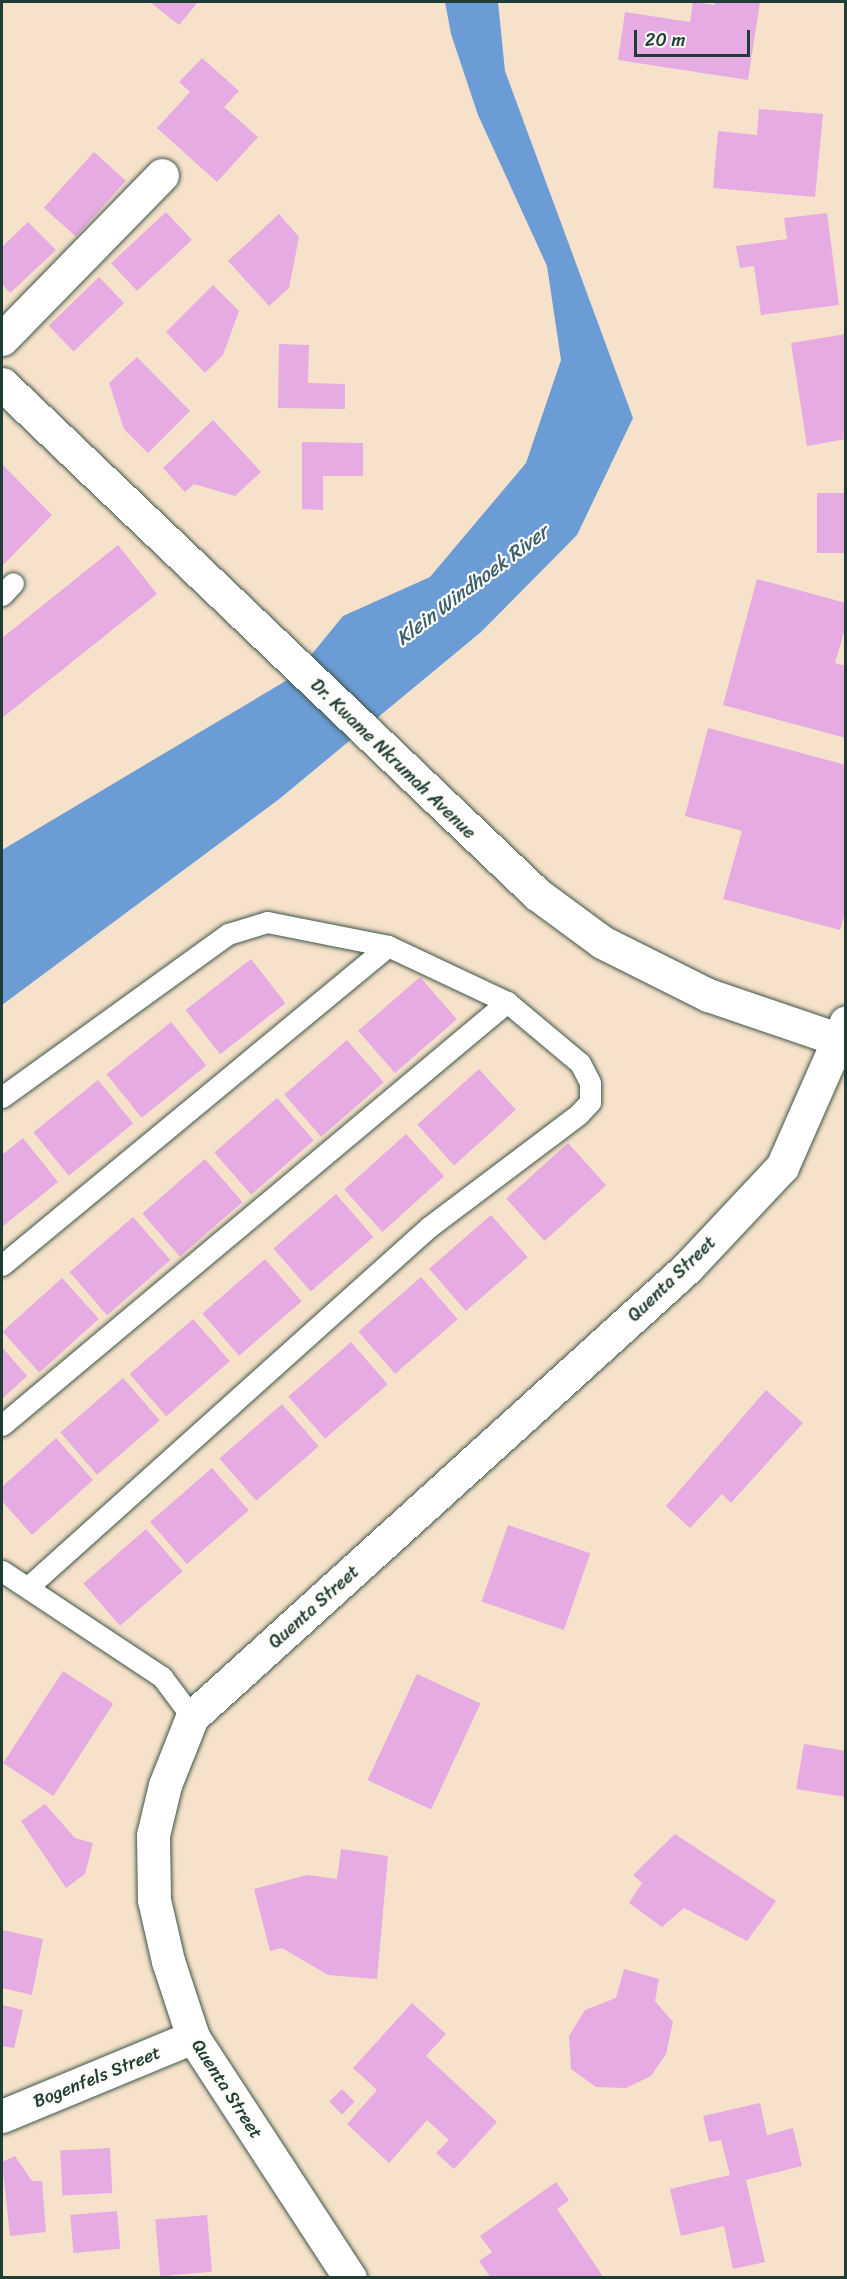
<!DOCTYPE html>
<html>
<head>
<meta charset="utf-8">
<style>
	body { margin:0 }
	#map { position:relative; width:847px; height:2279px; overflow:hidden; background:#f6e2ca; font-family:Sriracha,sans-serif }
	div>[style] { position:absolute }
	.water>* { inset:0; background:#6c9cd5 }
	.building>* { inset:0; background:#e5abe2; transform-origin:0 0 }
	.roads { filter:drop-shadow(0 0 2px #3f564a) drop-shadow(0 0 2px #3f564a) }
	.service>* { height:21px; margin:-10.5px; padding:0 10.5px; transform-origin:10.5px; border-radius:10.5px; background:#fff }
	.minor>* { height:33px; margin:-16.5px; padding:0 16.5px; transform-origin:16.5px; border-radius:16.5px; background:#fff }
	.tertiary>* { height:33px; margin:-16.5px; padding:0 16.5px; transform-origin:16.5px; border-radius:16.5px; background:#fff }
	span { translate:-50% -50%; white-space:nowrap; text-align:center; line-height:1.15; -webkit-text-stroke:4.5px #fdfcf7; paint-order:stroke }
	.street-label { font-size:18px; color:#1f3d34 }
	.water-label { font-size:20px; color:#3a5e6c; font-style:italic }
	.frame { position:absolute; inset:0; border:3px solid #1f3d34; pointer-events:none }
	.scale { position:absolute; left:634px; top:30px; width:116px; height:27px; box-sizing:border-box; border:3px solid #1f3d34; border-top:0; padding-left:8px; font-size:18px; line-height:21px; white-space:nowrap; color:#1f3d34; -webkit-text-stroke:4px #fdfcf7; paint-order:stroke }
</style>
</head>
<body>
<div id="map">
	<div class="water">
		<i style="clip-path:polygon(445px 2px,498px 2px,505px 71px,633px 418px,577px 535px,481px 632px,278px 800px,2px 1005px,2px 850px,294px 676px,343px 616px,430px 577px,526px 463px,561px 360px,547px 266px,478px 115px,451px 34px)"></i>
	</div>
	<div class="building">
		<i style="clip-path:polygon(150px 2px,198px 2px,179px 25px)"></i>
		<i style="clip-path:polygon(693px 2px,715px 5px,715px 2px,760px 2px,748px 80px,618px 60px,625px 12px,690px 22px)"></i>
		<i style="clip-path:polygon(202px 58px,239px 91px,224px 107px,258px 137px,217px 182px,157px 128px,190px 92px,179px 82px)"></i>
		<i style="clip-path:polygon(759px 109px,823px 114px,815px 197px,713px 188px,718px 131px,757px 135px)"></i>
		<i style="left:94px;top:152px;width:43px;height:75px;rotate:42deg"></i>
		<i style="left:166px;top:212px;width:38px;height:75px;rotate:47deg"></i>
		<i style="clip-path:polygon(827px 213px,839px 305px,761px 315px,754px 266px,740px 268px,736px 246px,787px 239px,784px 218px)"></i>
		<i style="clip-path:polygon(279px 214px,299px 237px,289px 288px,269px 306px,228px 261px)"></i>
		<i style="clip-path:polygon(28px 222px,56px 250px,10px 293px,2px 284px,2px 247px)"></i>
		<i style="left:99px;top:277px;width:36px;height:70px;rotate:46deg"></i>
		<i style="clip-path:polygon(213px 285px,239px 311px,223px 355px,205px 373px,166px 332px)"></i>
		<i style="clip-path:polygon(846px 334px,846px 439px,807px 446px,791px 343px)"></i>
		<i style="clip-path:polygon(279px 344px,309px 345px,308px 383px,345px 384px,345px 409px,278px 408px)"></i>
		<i style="clip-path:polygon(137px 357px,190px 411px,148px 453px,124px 429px,109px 383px)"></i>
		<i style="clip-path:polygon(213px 420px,261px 472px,235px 496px,194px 484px,185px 492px,163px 468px)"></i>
		<i style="clip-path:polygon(302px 442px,363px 443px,363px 476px,323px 476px,323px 510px,302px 509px)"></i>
		<i style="clip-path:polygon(2px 464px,52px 515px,2px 566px)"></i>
		<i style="left:846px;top:493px;width:60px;height:29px;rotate:90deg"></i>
		<i style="clip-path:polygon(118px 545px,157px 594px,2px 718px,2px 638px)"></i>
		<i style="clip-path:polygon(757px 579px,846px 603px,846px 626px,835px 663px,846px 666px,846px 738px,723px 705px)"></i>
		<i style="clip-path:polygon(708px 728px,846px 765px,846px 909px,840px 930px,723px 899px,742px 831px,685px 816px)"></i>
		<i style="left:251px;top:959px;width:56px;height:83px;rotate:52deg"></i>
		<i style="left:420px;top:977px;width:56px;height:82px;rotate:49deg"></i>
		<i style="left:171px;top:1022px;width:56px;height:83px;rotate:51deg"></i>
		<i style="left:347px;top:1040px;width:56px;height:83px;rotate:49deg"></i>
		<i style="left:479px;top:1069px;width:55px;height:83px;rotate:48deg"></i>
		<i style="left:98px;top:1080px;width:56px;height:83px;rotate:51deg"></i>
		<i style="left:277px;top:1098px;width:56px;height:83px;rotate:49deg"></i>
		<i style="left:406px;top:1134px;width:57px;height:83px;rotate:48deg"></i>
		<i style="clip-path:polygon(23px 1138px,58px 1182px,2px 1227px,2px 1155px)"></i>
		<i style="left:568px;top:1143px;width:57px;height:83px;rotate:48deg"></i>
		<i style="left:205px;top:1159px;width:57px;height:83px;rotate:49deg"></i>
		<i style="left:336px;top:1194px;width:57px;height:83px;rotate:49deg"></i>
		<i style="left:491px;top:1215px;width:56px;height:82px;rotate:49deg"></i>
		<i style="left:133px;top:1217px;width:57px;height:84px;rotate:49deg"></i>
		<i style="left:265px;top:1259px;width:56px;height:83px;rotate:49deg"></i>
		<i style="left:421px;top:1277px;width:56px;height:83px;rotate:49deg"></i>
		<i style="left:62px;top:1278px;width:55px;height:80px;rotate:48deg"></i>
		<i style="left:193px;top:1319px;width:56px;height:84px;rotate:49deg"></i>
		<i style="left:351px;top:1342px;width:56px;height:83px;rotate:49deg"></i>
		<i style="clip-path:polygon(2px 1347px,27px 1376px,2px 1399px)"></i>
		<i style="left:123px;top:1378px;width:56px;height:83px;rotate:49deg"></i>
		<i style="clip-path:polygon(766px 1390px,803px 1423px,731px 1503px,722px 1494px,690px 1528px,666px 1506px)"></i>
		<i style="left:282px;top:1404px;width:56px;height:83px;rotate:49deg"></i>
		<i style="clip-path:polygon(56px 1438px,93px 1480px,32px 1535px,2px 1501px,2px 1487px)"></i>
		<i style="left:212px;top:1468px;width:56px;height:82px;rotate:49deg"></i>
		<i style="left:508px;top:1525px;width:87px;height:81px;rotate:19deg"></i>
		<i style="left:146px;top:1529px;width:56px;height:83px;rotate:49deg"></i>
		<i style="left:63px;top:1671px;width:60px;height:110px;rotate:33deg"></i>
		<i style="left:417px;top:1674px;width:70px;height:117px;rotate:25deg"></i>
		<i style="clip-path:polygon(804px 1744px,846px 1751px,846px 1797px,796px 1789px)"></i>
		<i style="clip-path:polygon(45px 1804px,75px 1838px,93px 1843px,85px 1874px,66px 1888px,21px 1821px)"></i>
		<i style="clip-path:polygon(675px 1834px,776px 1901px,747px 1941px,684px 1908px,662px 1927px,629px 1903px,642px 1883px,633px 1875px)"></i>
		<i style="clip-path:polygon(341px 1849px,388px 1856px,377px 1979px,328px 1975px,282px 1948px,270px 1951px,254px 1889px,307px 1875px,337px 1879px)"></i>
		<i style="clip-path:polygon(2px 1930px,43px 1939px,32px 1995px,2px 1988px)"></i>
		<i style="clip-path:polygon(624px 1969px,659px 1979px,655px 2001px,673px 2022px,666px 2054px,651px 2076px,626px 2088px,596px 2087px,571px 2069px,569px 2036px,585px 2010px,616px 1998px)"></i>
		<i style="clip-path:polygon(412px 2003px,446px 2034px,426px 2056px,497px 2122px,454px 2169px,436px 2153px,449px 2140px,427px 2120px,389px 2163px,347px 2124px,377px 2090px,353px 2068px)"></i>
		<i style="clip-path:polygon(2px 2005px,23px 2010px,14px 2048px,2px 2046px)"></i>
		<i style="left:342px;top:2089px;width:18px;height:18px;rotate:45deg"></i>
		<i style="clip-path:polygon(760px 2103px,767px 2135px,793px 2128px,802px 2166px,746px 2180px,765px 2262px,733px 2269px,724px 2226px,681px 2236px,670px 2189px,730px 2175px,721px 2140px,709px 2142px,703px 2116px)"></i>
		<i style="left:110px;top:2148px;width:45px;height:50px;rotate:87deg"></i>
		<i style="clip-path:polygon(15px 2156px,32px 2181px,42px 2181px,46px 2232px,10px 2236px,2px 2162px)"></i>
		<i style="clip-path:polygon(556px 2182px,569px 2200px,557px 2209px,604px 2278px,491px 2278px,479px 2261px,492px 2252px,480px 2236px)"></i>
		<i style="left:117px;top:2211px;width:38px;height:47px;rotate:85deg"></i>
		<i style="left:207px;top:2215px;width:57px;height:52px;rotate:85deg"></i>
	</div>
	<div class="roads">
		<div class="service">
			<i style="left:2px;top:595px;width:16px;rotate:-47deg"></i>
			<i style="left:2px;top:1097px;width:279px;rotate:-35.8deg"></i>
			<i style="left:228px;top:934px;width:41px;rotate:-17.1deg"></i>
			<i style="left:267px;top:922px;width:123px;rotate:11.2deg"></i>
			<i style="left:388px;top:946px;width:132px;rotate:25.2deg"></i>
			<i style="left:507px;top:1002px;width:95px;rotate:39.9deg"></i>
			<i style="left:580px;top:1063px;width:22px;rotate:63deg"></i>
			<i style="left:590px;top:1083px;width:19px;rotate:90deg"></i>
			<i style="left:590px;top:1102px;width:16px;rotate:133deg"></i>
			<i style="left:579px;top:1114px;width:188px;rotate:143deg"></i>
			<i style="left:429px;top:1227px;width:537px;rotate:138.09deg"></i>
			<i style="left:2px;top:1265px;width:501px;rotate:-39.57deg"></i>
			<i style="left:2px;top:1425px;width:659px;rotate:-39.95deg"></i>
			<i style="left:2px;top:1571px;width:192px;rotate:33.5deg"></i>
			<i style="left:162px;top:1677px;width:50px;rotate:53.1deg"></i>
		</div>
		<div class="minor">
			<i style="left:2px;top:339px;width:229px;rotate:-45.7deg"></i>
			<i style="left:2px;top:2116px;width:207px;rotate:-22.5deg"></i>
			<i style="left:350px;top:2278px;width:288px;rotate:-123.1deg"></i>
			<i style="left:193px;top:2037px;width:80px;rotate:-108.2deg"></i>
			<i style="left:168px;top:1961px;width:63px;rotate:-102.9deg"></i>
			<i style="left:154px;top:1900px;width:65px;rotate:-90.9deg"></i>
			<i style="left:153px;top:1835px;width:51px;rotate:-76.5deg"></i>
			<i style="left:165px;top:1785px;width:73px;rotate:-68.3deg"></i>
			<i style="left:192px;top:1717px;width:668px;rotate:-42.21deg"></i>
			<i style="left:687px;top:1268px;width:139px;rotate:-46.8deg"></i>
			<i style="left:782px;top:1167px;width:158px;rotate:-66.2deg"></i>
		</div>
		<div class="tertiary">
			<i style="left:2px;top:384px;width:739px;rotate:43.63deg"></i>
			<i style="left:537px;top:894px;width:81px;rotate:36.4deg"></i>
			<i style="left:602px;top:942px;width:119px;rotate:26.6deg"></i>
			<i style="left:708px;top:995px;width:146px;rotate:18.8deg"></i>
		</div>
	</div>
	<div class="street-label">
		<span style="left:393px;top:759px;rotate:44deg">Dr. Kwame Nkrumah Avenue</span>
		<span style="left:672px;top:1279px;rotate:-44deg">Quenta Street</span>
		<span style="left:314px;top:1607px;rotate:-42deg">Quenta Street</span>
		<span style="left:97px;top:2077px;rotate:-22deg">Bogenfels Street</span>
		<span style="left:227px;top:2089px;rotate:57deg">Quenta Street</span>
	</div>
	<div class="water-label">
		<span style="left:472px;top:585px;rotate:-37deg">Klein Windhoek River</span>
	</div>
	<div class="frame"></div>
	<div class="scale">20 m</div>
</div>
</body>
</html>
